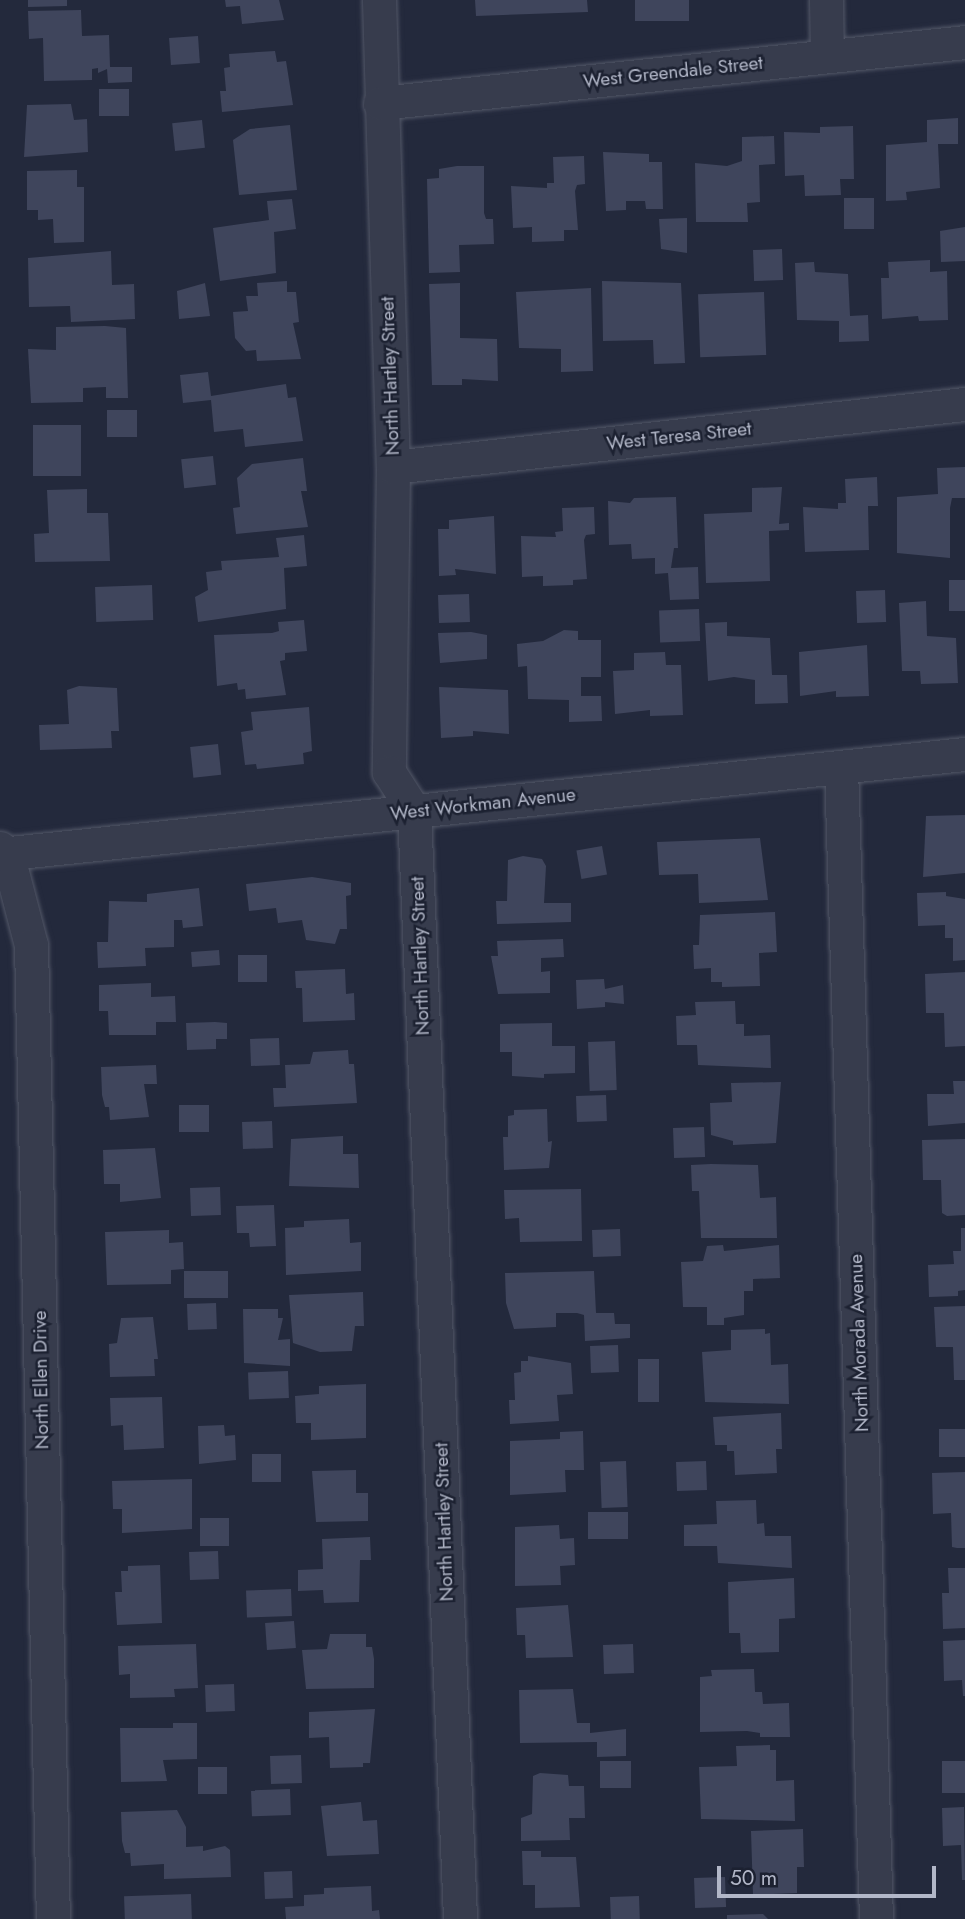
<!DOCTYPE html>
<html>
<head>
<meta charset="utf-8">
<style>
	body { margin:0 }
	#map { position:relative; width:965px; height:1919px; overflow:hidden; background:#23293c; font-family:Jost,sans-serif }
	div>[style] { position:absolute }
	.building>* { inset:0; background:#3f455c; transform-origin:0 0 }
	.roads { filter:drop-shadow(0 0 2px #525767) drop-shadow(0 0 2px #525767) }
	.minor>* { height:33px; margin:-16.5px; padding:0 16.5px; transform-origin:16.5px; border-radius:16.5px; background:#373c4d }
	span { translate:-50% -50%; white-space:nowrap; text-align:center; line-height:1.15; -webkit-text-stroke:5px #1c2131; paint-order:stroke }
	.street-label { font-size:19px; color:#b2b7c8 }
	.scale { position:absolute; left:717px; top:1866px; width:219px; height:32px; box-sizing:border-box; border:4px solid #b2b7c8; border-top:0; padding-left:9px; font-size:21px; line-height:24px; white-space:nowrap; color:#b2b7c8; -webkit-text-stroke:5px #1c2131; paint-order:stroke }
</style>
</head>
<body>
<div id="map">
	<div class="building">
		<i style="clip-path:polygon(28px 0,67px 0,67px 6px,28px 7px)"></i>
		<i style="clip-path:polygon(225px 0,279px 0,284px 20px,242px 24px,240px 6px,226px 7px)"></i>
		<i style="clip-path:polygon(475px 0,587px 0,588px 12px,476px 16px)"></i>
		<i style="left:635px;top:0;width:54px;height:21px"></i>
		<i style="clip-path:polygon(81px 10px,82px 36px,109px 35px,110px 67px,132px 67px,132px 82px,108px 83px,107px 69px,98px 73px,98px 68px,92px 69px,92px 80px,44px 81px,43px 38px,29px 39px,28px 11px)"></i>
		<i style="left:198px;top:36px;width:27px;height:29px;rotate:86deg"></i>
		<i style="clip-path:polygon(275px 51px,277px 62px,286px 61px,293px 105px,222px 112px,220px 91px,226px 91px,224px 68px,230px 67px,229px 54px)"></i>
		<i style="left:129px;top:89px;width:27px;height:30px;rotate:90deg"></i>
		<i style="clip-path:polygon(71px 104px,74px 120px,87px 119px,88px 152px,24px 157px,27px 105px)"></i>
		<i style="clip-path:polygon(958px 118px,958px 144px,938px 144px,940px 188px,906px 192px,907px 200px,886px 201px,886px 145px,927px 142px,927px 120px)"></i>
		<i style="left:202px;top:120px;width:28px;height:30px;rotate:84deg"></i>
		<i style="clip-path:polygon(290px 125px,297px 190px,239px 195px,233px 140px,250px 129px)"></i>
		<i style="clip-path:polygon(853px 126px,854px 179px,840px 179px,841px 195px,805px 196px,804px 175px,785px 176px,784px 132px,820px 133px,820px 127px)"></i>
		<i style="clip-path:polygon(774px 136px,775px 164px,759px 165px,760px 202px,747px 203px,748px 222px,696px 222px,695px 163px,727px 166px,742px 161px,742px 137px)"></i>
		<i style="clip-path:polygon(603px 152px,649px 154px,649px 162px,662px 162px,663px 209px,646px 209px,645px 201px,626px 201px,626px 210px,606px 211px)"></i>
		<i style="clip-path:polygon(584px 156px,585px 184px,577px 185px,575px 191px,578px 230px,564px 230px,564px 241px,532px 242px,532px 227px,513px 228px,511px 186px,547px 188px,547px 183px,554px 183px,553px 157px)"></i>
		<i style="clip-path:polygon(457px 166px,484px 166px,484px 213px,486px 219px,493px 219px,494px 244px,459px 245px,460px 272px,429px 273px,427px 179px,439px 178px,439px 169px)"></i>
		<i style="clip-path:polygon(77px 170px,77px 187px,84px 187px,84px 242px,54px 243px,53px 219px,38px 220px,38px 210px,27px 210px,27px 171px)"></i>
		<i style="left:844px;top:198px;width:30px;height:31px"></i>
		<i style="clip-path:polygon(292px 199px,296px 229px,274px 232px,276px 273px,220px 281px,213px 228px,269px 220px,267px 201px)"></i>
		<i style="clip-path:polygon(687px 218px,687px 253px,661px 249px,659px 219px)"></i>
		<i style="clip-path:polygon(965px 227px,965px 261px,941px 262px,940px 231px)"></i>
		<i style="left:782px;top:249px;width:31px;height:29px;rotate:88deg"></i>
		<i style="clip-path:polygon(111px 251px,112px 285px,134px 284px,135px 319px,71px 322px,70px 306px,29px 307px,28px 258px)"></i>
		<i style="clip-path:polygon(930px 260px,930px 272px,947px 271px,948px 320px,919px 321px,918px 316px,882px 319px,881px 278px,889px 278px,888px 262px)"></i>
		<i style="clip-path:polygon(814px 262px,815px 272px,848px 274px,850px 316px,868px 315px,869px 341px,839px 342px,839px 321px,797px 320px,795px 263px)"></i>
		<i style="clip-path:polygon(287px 281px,287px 292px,296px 292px,299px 322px,293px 323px,301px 359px,257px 361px,256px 350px,246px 351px,235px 338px,233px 312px,248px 311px,246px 296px,258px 296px,257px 283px)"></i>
		<i style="clip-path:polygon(602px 281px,681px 283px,685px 363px,654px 364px,653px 340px,603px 341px)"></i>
		<i style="clip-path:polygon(205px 283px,210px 316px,179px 319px,177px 291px)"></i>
		<i style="clip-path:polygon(460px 283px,460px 338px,497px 339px,498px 381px,462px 379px,462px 385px,432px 385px,429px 284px)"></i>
		<i style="clip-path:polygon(591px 288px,593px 371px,561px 372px,561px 349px,519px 348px,516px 292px)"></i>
		<i style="left:764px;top:292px;width:63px;height:66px;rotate:88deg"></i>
		<i style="clip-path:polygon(105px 326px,126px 328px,128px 398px,106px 398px,106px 387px,83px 388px,83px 402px,31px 403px,28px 349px,56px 350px,56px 327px)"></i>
		<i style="clip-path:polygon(208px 372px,211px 396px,286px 384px,288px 398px,296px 397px,303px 441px,245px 447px,243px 429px,214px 432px,211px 400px,183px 403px,180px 375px)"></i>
		<i style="left:137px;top:410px;width:27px;height:30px;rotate:90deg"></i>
		<i style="left:33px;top:425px;width:48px;height:51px"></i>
		<i style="left:213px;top:456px;width:29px;height:32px;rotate:84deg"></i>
		<i style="clip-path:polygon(303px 458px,307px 491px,301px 491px,308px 527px,236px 534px,233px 508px,240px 507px,237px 478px,252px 464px)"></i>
		<i style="clip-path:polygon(965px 467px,965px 498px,952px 498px,950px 508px,950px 558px,897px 553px,897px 497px,938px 494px,937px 468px)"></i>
		<i style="clip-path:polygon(877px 477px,878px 506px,868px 506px,869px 550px,805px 552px,803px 507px,838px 509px,838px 503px,846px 503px,845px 479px)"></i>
		<i style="clip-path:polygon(782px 487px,779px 524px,789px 523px,789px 530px,769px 531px,770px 581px,706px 583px,704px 514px,752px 512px,752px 488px)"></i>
		<i style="clip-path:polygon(87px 489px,87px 513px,108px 513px,110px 561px,35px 562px,34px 534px,49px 533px,47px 490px)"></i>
		<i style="clip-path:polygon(676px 497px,678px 548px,674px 548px,671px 568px,698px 567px,699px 599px,670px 600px,668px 573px,655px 574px,655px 558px,632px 559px,631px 544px,609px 545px,608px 501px,630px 503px,634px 498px)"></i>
		<i style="clip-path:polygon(594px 507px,595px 534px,586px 535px,584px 540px,587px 579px,573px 580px,573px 585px,543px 586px,543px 576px,522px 577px,521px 536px,556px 537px,555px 532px,563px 531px,562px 508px)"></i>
		<i style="clip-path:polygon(494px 516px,496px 574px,455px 569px,456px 575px,439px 576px,438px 529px,449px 529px,449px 520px)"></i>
		<i style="clip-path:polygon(304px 535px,307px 566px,284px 568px,286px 609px,198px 622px,195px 597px,208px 590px,206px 572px,222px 570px,221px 561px,279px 557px,276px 538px)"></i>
		<i style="left:965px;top:580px;width:31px;height:16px;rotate:90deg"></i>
		<i style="left:152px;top:585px;width:35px;height:57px;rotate:88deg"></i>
		<i style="left:885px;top:590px;width:32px;height:29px;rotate:88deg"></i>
		<i style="left:469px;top:594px;width:28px;height:31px;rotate:88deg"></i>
		<i style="clip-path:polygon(926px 601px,927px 636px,956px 638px,958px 683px,921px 684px,920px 671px,902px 671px,899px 603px)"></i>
		<i style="left:699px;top:609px;width:32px;height:40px;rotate:88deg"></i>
		<i style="clip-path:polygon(304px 620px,307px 651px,285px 653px,285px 660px,280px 661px,286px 695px,246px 699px,245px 689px,238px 690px,237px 683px,217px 686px,214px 635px,272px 633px,279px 631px,278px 622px)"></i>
		<i style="clip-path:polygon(727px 622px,727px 636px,770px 638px,772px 675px,787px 675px,788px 703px,755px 704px,755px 680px,734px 677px,708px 681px,705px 623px)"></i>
		<i style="clip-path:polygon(564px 630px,578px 631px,578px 640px,601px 640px,601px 677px,581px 677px,581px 696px,601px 696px,602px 721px,569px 722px,569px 700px,528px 699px,527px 666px,518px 667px,517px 644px,543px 641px)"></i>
		<i style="clip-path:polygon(471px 632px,487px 635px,487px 659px,440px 663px,438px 633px)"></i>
		<i style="clip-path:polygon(867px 645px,869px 696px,836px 697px,836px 691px,800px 696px,799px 652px)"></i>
		<i style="clip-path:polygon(665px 652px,666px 665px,681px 665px,683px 715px,650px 716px,650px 710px,615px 714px,613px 671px,634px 670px,634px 653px)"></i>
		<i style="clip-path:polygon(79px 686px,117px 688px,119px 731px,111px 731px,112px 748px,40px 750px,39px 725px,69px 724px,67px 690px)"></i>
		<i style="clip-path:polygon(439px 687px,508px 690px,509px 734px,473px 731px,473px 736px,441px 738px)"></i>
		<i style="clip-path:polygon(309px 707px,312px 751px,303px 753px,304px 764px,257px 769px,256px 764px,245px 765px,241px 732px,253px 730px,251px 712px)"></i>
		<i style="left:218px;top:744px;width:31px;height:28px;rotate:84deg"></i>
		<i style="clip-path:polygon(965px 815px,965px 873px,923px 877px,926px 816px)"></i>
		<i style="clip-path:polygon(760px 838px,768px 900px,699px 903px,698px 874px,659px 875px,657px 842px)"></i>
		<i style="left:602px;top:846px;width:29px;height:26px;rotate:80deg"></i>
		<i style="clip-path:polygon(523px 856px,542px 859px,546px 866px,544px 903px,571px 903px,571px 922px,497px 924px,496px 901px,507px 901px,508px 860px)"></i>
		<i style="clip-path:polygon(312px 877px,351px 883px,351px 895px,346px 896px,347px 929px,340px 929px,335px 944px,306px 940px,302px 920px,278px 923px,276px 908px,249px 911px,246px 884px)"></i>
		<i style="clip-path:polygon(199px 888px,203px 926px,183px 928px,182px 920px,174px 920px,174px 947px,145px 948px,146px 966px,98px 968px,97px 942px,108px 942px,109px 901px,147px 902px,147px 894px)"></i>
		<i style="clip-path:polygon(946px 892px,946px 896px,965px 899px,965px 960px,953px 961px,953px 938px,945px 938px,945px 925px,918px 926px,917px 893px)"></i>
		<i style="clip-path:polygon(775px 912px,777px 952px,759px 953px,760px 986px,722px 987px,722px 982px,711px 982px,711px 968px,694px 969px,693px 945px,699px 945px,700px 915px)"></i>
		<i style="clip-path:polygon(563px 939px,564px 957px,541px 958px,541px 972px,550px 971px,550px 993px,498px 994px,491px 956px,498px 956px,497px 941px)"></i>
		<i style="left:219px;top:950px;width:15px;height:28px;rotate:86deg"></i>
		<i style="left:238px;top:955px;width:29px;height:27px"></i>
		<i style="clip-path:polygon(345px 969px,346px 994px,354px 993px,355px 1020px,303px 1022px,302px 988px,296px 988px,295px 971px)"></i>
		<i style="clip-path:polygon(965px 972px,965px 1046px,945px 1047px,944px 1013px,926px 1013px,925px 974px)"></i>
		<i style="clip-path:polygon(604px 979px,605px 989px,623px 985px,624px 1004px,605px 1002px,605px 1007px,577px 1009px,576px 980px)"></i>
		<i style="clip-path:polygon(151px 983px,151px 997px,175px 996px,176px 1022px,156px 1022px,156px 1035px,109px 1035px,108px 1011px,99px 1011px,99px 985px)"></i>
		<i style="clip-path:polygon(735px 1001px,736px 1024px,744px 1024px,744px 1036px,770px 1035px,771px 1068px,698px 1065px,697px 1045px,677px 1045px,676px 1016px,696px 1015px,695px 1002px)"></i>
		<i style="clip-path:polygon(215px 1022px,227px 1023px,227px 1039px,216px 1039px,216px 1049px,187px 1050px,186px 1023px)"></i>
		<i style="clip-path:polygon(552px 1023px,552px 1046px,575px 1046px,575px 1073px,544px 1074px,544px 1078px,512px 1076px,512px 1052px,500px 1052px,500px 1024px)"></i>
		<i style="left:279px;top:1038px;width:27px;height:29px;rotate:88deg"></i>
		<i style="left:615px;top:1041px;width:49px;height:27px;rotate:88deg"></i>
		<i style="clip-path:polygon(348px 1050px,349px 1064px,354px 1064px,357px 1103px,274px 1107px,273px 1088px,286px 1088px,285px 1065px,310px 1064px,313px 1052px)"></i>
		<i style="clip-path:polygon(156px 1065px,157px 1084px,144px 1084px,149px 1117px,110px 1120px,109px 1107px,105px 1107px,102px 1095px,101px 1067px)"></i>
		<i style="clip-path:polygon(953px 1081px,965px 1081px,965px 1123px,928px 1126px,927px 1094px,954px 1094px)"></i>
		<i style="clip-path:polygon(781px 1082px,776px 1143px,733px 1145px,733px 1141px,711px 1135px,710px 1103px,732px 1102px,731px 1083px)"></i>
		<i style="left:606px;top:1095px;width:26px;height:30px;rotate:88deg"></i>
		<i style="left:209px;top:1105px;width:27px;height:30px;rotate:90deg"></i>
		<i style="clip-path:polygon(547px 1109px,548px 1142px,552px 1141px,549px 1168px,504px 1170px,503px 1137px,508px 1137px,508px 1116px,514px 1115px,514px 1110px)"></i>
		<i style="left:272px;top:1121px;width:27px;height:30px;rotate:88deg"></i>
		<i style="left:704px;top:1127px;width:30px;height:31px;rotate:88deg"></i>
		<i style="clip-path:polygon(343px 1136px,343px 1154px,358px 1154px,359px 1188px,289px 1186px,291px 1139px)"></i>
		<i style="clip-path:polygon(965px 1139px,965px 1215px,947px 1216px,942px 1213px,941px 1180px,923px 1180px,922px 1140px)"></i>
		<i style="clip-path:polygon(155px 1148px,161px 1198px,120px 1202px,120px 1184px,104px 1184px,103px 1150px)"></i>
		<i style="clip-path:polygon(711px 1164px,758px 1165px,760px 1198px,776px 1197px,777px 1238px,701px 1238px,699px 1191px,692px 1191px,691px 1165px)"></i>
		<i style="left:220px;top:1187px;width:28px;height:30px;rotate:88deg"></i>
		<i style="clip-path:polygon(581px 1189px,582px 1241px,520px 1242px,519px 1218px,505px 1219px,504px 1190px)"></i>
		<i style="clip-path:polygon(274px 1205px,276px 1246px,250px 1247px,249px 1233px,237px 1233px,236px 1206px)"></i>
		<i style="clip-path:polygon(349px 1219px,350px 1243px,361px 1242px,361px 1271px,286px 1275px,285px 1228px,304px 1227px,304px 1221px)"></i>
		<i style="clip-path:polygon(961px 1228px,965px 1228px,965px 1290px,958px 1291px,958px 1296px,929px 1297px,928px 1265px,954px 1264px,953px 1251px,961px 1251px)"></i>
		<i style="left:620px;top:1229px;width:27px;height:28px;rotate:88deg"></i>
		<i style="clip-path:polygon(169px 1230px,169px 1243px,183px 1242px,184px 1269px,171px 1270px,171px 1284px,107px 1285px,105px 1232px)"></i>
		<i style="clip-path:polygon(723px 1245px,724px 1251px,779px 1245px,780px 1278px,753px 1279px,753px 1291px,744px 1291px,744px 1315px,724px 1318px,724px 1325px,707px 1325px,707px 1307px,683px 1307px,681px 1262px,703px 1261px,707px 1246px)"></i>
		<i style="left:184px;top:1271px;width:44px;height:27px"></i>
		<i style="clip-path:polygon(594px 1271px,596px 1313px,614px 1313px,615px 1324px,630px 1324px,630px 1338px,585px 1341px,584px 1315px,577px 1313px,556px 1313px,556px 1327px,514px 1329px,506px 1303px,505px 1273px)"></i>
		<i style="clip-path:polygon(363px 1292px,364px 1326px,355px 1326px,352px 1351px,320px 1352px,293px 1343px,289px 1295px)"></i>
		<i style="left:216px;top:1303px;width:26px;height:29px;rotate:88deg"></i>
		<i style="clip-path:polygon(965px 1306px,965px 1380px,954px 1380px,953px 1347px,936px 1347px,934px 1307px)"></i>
		<i style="clip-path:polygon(243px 1309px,278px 1309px,278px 1318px,283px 1318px,278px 1340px,290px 1339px,290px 1366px,244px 1363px)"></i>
		<i style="clip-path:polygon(153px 1317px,158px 1359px,154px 1359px,155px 1376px,110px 1377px,109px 1344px,117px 1343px,121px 1318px)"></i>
		<i style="clip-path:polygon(765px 1329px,765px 1334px,770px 1333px,771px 1365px,788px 1364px,789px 1404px,705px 1402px,702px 1352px,731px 1350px,731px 1330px)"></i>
		<i style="left:618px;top:1345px;width:27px;height:28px;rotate:88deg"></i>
		<i style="clip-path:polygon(528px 1356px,571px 1363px,573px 1394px,557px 1395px,559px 1421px,510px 1424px,509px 1400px,515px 1400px,514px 1373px,521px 1372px,521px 1361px,528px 1361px)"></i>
		<i style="left:638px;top:1359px;width:21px;height:43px"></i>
		<i style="left:288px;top:1371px;width:27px;height:40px;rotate:88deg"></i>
		<i style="clip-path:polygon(366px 1384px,366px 1438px,311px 1440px,311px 1423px,296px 1423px,295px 1396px,319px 1394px,319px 1386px)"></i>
		<i style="clip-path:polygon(162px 1397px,164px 1448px,124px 1450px,123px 1425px,111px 1426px,110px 1398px)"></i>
		<i style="clip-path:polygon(781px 1413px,782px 1449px,776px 1449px,777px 1473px,735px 1475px,734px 1451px,727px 1451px,727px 1445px,715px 1445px,713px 1417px)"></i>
		<i style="clip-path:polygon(224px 1425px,225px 1436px,235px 1435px,236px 1460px,199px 1464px,198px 1426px)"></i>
		<i style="left:965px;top:1429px;width:28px;height:26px;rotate:90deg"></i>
		<i style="clip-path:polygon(583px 1431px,584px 1470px,565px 1470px,566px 1492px,510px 1495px,510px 1441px,560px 1439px,560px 1432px)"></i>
		<i style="left:281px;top:1454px;width:28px;height:29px;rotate:90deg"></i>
		<i style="left:626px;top:1461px;width:46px;height:26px;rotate:88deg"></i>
		<i style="left:706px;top:1461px;width:29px;height:30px;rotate:88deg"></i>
		<i style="clip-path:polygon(356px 1470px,356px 1493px,368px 1493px,368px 1521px,316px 1522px,312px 1471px)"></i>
		<i style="clip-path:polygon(965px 1472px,965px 1548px,957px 1548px,952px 1547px,951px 1513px,933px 1514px,932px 1473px)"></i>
		<i style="clip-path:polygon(192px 1479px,192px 1529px,122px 1533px,122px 1509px,113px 1509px,112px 1481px)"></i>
		<i style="clip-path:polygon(756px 1500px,757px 1524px,764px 1523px,765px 1536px,791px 1536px,792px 1568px,718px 1563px,717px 1546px,684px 1546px,684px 1525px,717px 1524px,716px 1501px)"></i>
		<i style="left:628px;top:1512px;width:27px;height:40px;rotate:90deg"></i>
		<i style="left:229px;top:1518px;width:28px;height:29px;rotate:90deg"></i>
		<i style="clip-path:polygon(559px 1525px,560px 1539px,574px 1538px,575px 1565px,560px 1566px,561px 1585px,515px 1586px,515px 1527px)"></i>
		<i style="clip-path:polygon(370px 1537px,371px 1560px,360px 1560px,359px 1602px,324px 1603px,323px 1590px,298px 1591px,298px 1570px,323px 1569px,322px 1539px)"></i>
		<i style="left:218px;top:1551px;width:28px;height:29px;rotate:88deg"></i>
		<i style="clip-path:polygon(160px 1565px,162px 1623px,117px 1625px,115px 1592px,122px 1592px,121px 1571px,128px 1571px,128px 1566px)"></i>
		<i style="clip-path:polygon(948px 1568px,965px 1568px,965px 1628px,943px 1629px,942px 1593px,949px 1593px)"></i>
		<i style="clip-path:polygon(794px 1578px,795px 1618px,779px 1619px,779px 1652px,741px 1653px,740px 1633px,729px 1633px,728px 1582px)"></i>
		<i style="left:291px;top:1589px;width:27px;height:45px;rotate:88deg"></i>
		<i style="clip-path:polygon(568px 1605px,573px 1657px,526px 1658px,525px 1635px,517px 1635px,516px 1608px)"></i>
		<i style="left:294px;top:1621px;width:27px;height:29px;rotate:86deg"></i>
		<i style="clip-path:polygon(330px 1634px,366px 1634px,366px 1647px,372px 1647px,374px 1659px,374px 1688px,306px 1689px,302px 1650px,327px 1649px)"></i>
		<i style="clip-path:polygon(965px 1640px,965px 1696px,963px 1696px,962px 1680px,944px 1681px,943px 1641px)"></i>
		<i style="clip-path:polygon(196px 1644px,198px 1688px,174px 1689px,175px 1697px,130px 1698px,130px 1674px,119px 1675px,118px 1646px)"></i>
		<i style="left:633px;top:1644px;width:29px;height:30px;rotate:88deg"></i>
		<i style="clip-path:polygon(754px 1669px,755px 1692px,762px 1692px,763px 1704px,789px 1703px,790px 1737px,760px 1737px,760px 1733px,747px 1731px,700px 1732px,700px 1677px,712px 1676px,711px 1670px)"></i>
		<i style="left:234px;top:1684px;width:27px;height:29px;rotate:88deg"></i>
		<i style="clip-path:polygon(573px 1689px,577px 1723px,590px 1723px,590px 1733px,626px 1729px,626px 1756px,597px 1757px,597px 1742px,520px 1743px,519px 1690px)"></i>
		<i style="clip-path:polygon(375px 1709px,370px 1763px,363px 1763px,363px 1767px,330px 1768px,329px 1737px,309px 1738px,309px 1712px)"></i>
		<i style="clip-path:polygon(173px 1723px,197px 1723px,197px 1759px,163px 1760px,167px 1781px,121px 1782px,120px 1728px,173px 1728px)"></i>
		<i style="clip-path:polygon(770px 1745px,770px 1750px,776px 1750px,776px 1781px,794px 1780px,795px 1821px,701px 1819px,699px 1767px,737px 1766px,736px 1746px)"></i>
		<i style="left:301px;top:1755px;width:28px;height:31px;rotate:88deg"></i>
		<i style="left:631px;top:1761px;width:27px;height:31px;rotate:90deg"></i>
		<i style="left:965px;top:1761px;width:32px;height:23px;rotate:90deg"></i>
		<i style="left:227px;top:1767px;width:27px;height:29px;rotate:90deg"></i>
		<i style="clip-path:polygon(540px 1773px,568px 1775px,569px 1786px,584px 1786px,585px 1818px,569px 1818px,570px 1840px,521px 1841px,521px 1818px,532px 1814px,533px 1776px)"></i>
		<i style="left:290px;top:1789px;width:26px;height:39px;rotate:88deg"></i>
		<i style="clip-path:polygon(361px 1802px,363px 1821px,377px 1820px,379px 1854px,327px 1856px,321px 1806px)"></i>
		<i style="clip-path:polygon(964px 1807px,965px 1880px,962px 1880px,961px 1845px,943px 1846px,942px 1808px)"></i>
		<i style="clip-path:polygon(177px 1810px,186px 1827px,186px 1847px,203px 1846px,203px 1851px,225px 1846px,230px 1850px,231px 1877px,164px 1879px,164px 1864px,131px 1866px,130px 1853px,125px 1853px,122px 1841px,121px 1812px)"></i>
		<i style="clip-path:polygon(803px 1829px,804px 1867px,797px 1867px,797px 1893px,753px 1895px,751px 1831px)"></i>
		<i style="clip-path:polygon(522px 1851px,541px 1851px,541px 1857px,576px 1857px,580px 1907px,535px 1908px,535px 1885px,523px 1885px)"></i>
		<i style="left:292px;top:1871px;width:27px;height:28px;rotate:88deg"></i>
		<i style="left:725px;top:1877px;width:30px;height:31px;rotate:88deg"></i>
		<i style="clip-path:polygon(371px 1886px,372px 1911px,379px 1910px,380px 1919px,286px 1919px,285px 1907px,304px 1906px,304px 1895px,324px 1894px,324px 1888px)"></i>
		<i style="left:191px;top:1894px;width:25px;height:67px;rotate:88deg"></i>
		<i style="left:639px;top:1896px;width:23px;height:29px;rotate:88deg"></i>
		<i style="clip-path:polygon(763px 1914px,768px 1919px,727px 1919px,727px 1915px)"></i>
	</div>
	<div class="roads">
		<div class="minor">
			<i style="left:379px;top:0;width:467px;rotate:88.3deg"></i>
			<i style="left:393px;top:467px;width:305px;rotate:90.8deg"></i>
			<i style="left:389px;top:772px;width:46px;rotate:57.3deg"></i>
			<i style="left:414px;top:811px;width:1109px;rotate:87.62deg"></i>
			<i style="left:826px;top:0;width:56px;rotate:89deg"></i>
			<i style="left:380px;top:103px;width:588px;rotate:-5.95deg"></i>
			<i style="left:393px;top:467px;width:575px;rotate:-6.29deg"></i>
			<i style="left:841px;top:767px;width:1153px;rotate:88.26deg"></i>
			<i style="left:0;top:848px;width:9px;rotate:36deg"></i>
			<i style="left:7px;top:853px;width:95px;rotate:75.4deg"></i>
			<i style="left:31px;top:945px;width:974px;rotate:88.71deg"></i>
			<i style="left:0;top:854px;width:970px;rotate:-5.92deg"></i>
		</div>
	</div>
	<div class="street-label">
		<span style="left:673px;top:72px;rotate:-6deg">West Greendale Street</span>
		<span style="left:390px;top:376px;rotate:-92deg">North Hartley Street</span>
		<span style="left:679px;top:436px;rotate:-6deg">West Teresa Street</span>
		<span style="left:483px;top:804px;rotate:-6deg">West Workman Avenue</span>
		<span style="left:420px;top:956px;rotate:-92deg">North Hartley Street</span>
		<span style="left:859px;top:1343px;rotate:-92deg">North Morada Avenue</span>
		<span style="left:41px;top:1380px;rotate:-91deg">North Ellen Drive</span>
		<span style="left:444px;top:1522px;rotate:-92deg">North Hartley Street</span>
	</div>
	<div class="scale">50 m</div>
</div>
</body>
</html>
